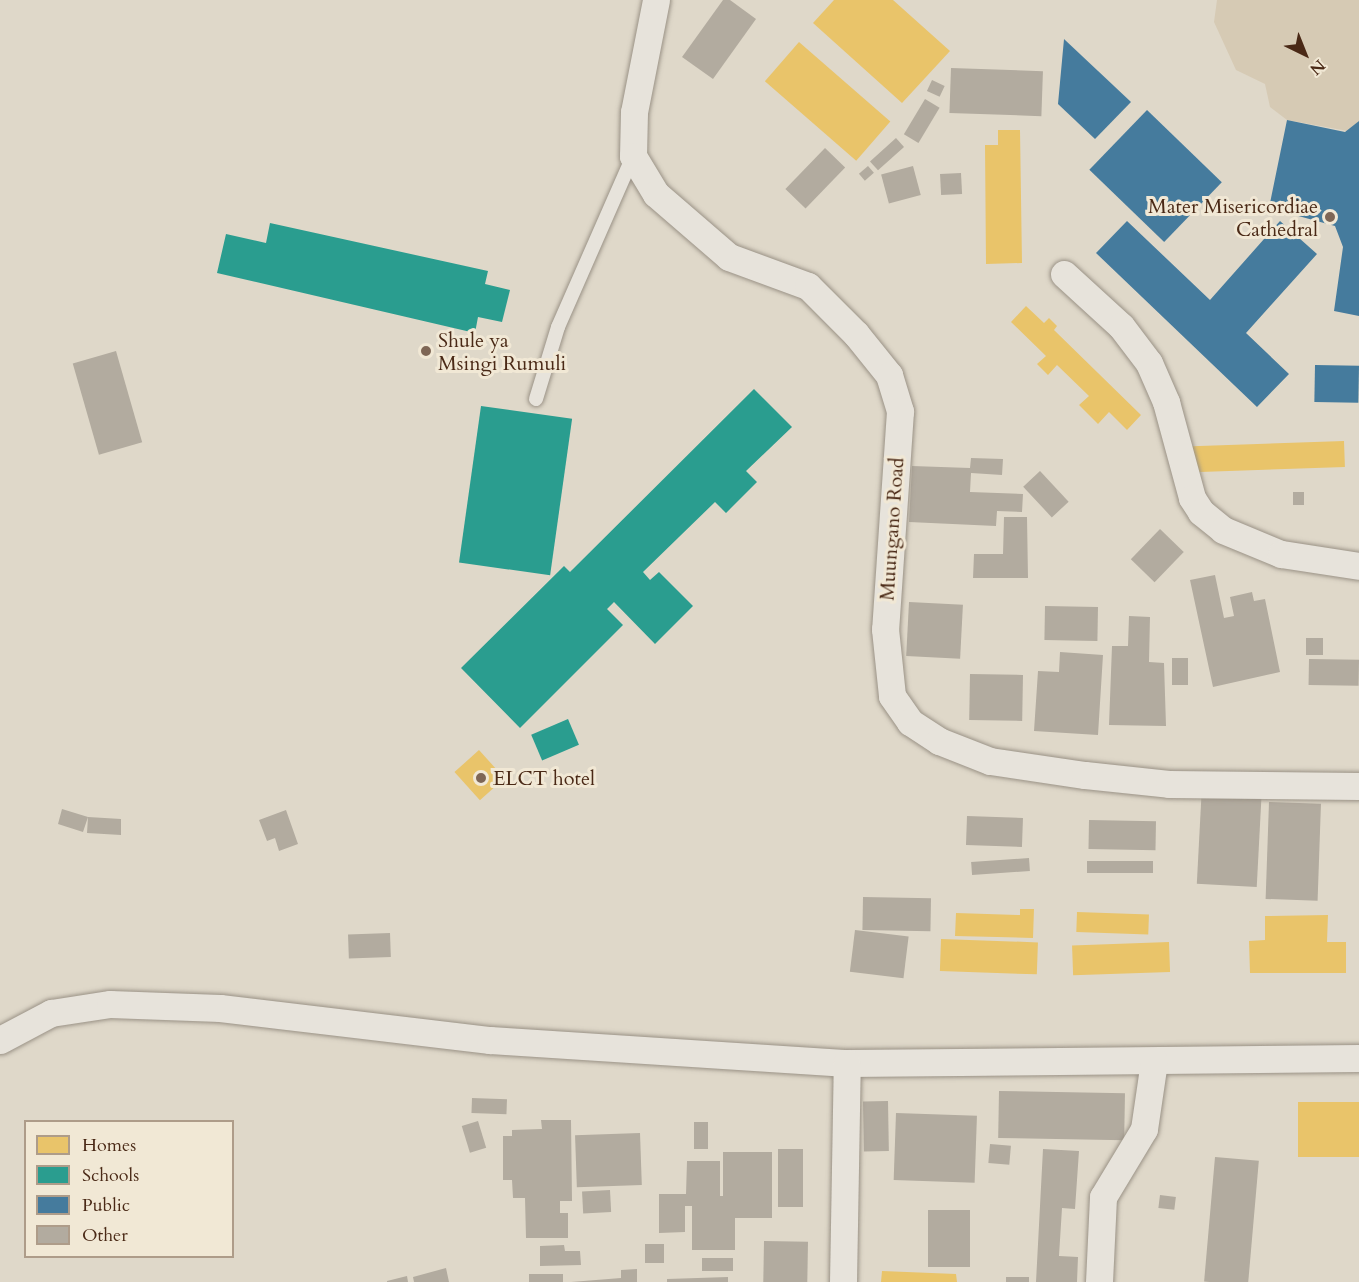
<!DOCTYPE html>
<html>
<head>
<meta charset="utf-8">
<style>
	body { margin:0 }
	#map { position:relative; width:1359px; height:1282px; overflow:hidden; background:#dfd8c9; font-family:Cardo,serif }
	div>[style] { position:absolute }
	.green>* { inset:0; background:#d6cab4 }
	.homes>* { inset:0; background:#e9c46a; transform-origin:0 0 }
	.schools>* { inset:0; background:#2a9d8f; transform-origin:0 0 }
	.public>* { inset:0; background:#457b9d; transform-origin:0 0 }
	.building>* { inset:0; background:#b2ab9f; transform-origin:0 0 }
	.roads { filter:drop-shadow(0 0 2px #9a9286) drop-shadow(0 0 2px #9a9286) }
	.service>* { height:14px; margin:-7px; padding:0 7px; transform-origin:7px; border-radius:7px; background:#e7e3db }
	.minor>* { height:27px; margin:-13.5px; padding:0 13.5px; transform-origin:13.5px; border-radius:13.5px; background:#e7e3db }
	.dots>* { width:16px; height:16px; translate:-50% -50%; box-sizing:border-box; border:3px solid #f1e8d5; border-radius:50% }
	span { translate:-50% -50%; white-space:nowrap; text-align:center; line-height:1.15; -webkit-text-stroke:6px #f1e8d5; paint-order:stroke }
	.poi-label { font-size:20px; color:#4a2916 }
	.right { translate:-100% -50%; text-align:right }
	.left { translate:0 -50%; text-align:left }
	.street-label { font-size:20px; color:#4a2916 }
	.legend { position:absolute; left:24px; top:1120px; width:210px; height:138px; box-sizing:border-box; background:#f1e8d5; border:2px solid #ae9c89; margin:0; padding:8px 10px; list-style:none; font-size:18px; color:#4a2916 }
	.legend li { display:flex; align-items:center; gap:12px; height:30px }
	.legend b { width:30px; border:2px solid #ae9c89 }
	.north { position:absolute; left:1275px; top:24px; width:60px; height:60px; -webkit-text-stroke:4px #f1e8d5; paint-order:stroke; rotate:137deg; font-size:16px; font-weight:700; line-height:24px; text-align:center; color:#4a2916 }
	.north::after { content:''; display:block; margin:auto; width:21px; height:27px; background:#4a2916; clip-path:polygon(50% 0,100% 100%,50% 72%,0 100%) }
</style>
</head>
<body>
<div id="map">
	<div class="green">
		<i style="clip-path:polygon(1217px 0,1359px 0,1359px 121px,1348px 131px,1287px 120px,1270px 107px,1265px 84px,1236px 70px,1214px 22px)"></i>
	</div>
	<div class="homes">
		<i style="clip-path:polygon(834px 0,893px 0,950px 51px,902px 103px,813px 23px)"></i>
		<i style="left:799px;top:42px;width:121px;height:52px;rotate:41deg"></i>
		<i style="clip-path:polygon(998px 130px,1020px 130px,1022px 263px,986px 264px,985px 145px,998px 145px)"></i>
		<i style="clip-path:polygon(1026px 306px,1044px 323px,1049px 318px,1057px 326px,1054px 330px,1141px 415px,1127px 430px,1109px 412px,1098px 424px,1079px 405px,1089px 396px,1057px 365px,1048px 375px,1037px 364px,1046px 356px,1011px 322px)"></i>
		<i style="left:1344px;top:441px;width:26px;height:152px;rotate:88deg"></i>
		<i style="left:479px;top:750px;width:38px;height:33px;rotate:48deg"></i>
		<i style="clip-path:polygon(1020px 909px,1034px 909px,1033px 938px,955px 936px,956px 913px,1020px 915px)"></i>
		<i style="left:1077px;top:912px;width:72px;height:20px;rotate:2deg"></i>
		<i style="clip-path:polygon(1328px 915px,1327px 942px,1346px 942px,1346px 973px,1250px 973px,1249px 941px,1265px 940px,1265px 916px)"></i>
		<i style="left:941px;top:939px;width:97px;height:32px;rotate:2deg"></i>
		<i style="left:1169px;top:942px;width:30px;height:97px;rotate:88deg"></i>
		<i style="left:1359px;top:1102px;width:55px;height:61px;rotate:90deg"></i>
		<i style="clip-path:polygon(882px 1271px,956px 1274px,957px 1282px,881px 1282px)"></i>
	</div>
	<div class="schools">
		<i style="clip-path:polygon(270px 223px,488px 271px,485px 284px,510px 290px,502px 322px,478px 317px,475px 333px,217px 273px,226px 234px,266px 243px)"></i>
		<i style="clip-path:polygon(754px 389px,792px 427px,746px 471px,757px 482px,726px 513px,715px 502px,643px 572px,650px 580px,659px 572px,693px 606px,655px 644px,614px 602px,607px 609px,623px 625px,520px 728px,461px 668px,564px 566px,570px 572px)"></i>
		<i style="left:481px;top:406px;width:92px;height:158px;rotate:8deg"></i>
		<i style="left:568px;top:719px;width:28px;height:40px;rotate:67deg"></i>
	</div>
	<div class="public">
		<i style="clip-path:polygon(1064px 39px,1131px 102px,1095px 139px,1058px 104px)"></i>
		<i style="left:1147px;top:110px;width:104px;height:83px;rotate:44deg"></i>
		<i style="clip-path:polygon(1287px 120px,1345px 132px,1359px 121px,1359px 316px,1334px 311px,1343px 247px,1335px 226px,1269px 208px)"></i>
		<i style="clip-path:polygon(1127px 221px,1210px 300px,1280px 221px,1317px 254px,1246px 333px,1289px 374px,1257px 407px,1096px 253px)"></i>
		<i style="left:1315px;top:365px;width:44px;height:37px;rotate:1deg"></i>
	</div>
	<div class="building">
		<i style="clip-path:polygon(723px 0,730px 0,756px 19px,713px 79px,682px 57px)"></i>
		<i style="left:951px;top:68px;width:92px;height:45px;rotate:2deg"></i>
		<i style="left:932px;top:80px;width:14px;height:12px;rotate:25deg"></i>
		<i style="left:925px;top:99px;width:17px;height:41px;rotate:31deg"></i>
		<i style="left:896px;top:138px;width:12px;height:35px;rotate:48deg"></i>
		<i style="left:825px;top:148px;width:28px;height:57px;rotate:44deg"></i>
		<i style="left:868px;top:166px;width:9px;height:12px;rotate:49deg"></i>
		<i style="left:913px;top:166px;width:30px;height:33px;rotate:75deg"></i>
		<i style="left:961px;top:173px;width:21px;height:21px;rotate:87deg"></i>
		<i style="left:116px;top:351px;width:95px;height:45px;rotate:74deg"></i>
		<i style="clip-path:polygon(971px 458px,1003px 459px,1002px 475px,971px 473px,970px 492px,1023px 494px,1022px 512px,997px 511px,996px 526px,909px 522px,912px 466px,970px 468px)"></i>
		<i style="left:1040px;top:471px;width:42px;height:23px;rotate:47deg"></i>
		<i style="left:1293px;top:492px;width:11px;height:13px"></i>
		<i style="clip-path:polygon(1004px 517px,1027px 517px,1028px 578px,973px 578px,974px 554px,1003px 554px)"></i>
		<i style="left:1160px;top:529px;width:33px;height:42px;rotate:44deg"></i>
		<i style="clip-path:polygon(1215px 575px,1224px 618px,1234px 616px,1230px 597px,1252px 592px,1254px 601px,1265px 599px,1280px 672px,1213px 687px,1190px 580px)"></i>
		<i style="left:909px;top:602px;width:54px;height:54px;rotate:3deg"></i>
		<i style="left:1045px;top:606px;width:53px;height:34px;rotate:1deg"></i>
		<i style="clip-path:polygon(1129px 616px,1150px 617px,1149px 662px,1164px 663px,1166px 726px,1109px 725px,1112px 646px,1128px 646px)"></i>
		<i style="left:1306px;top:638px;width:17px;height:17px"></i>
		<i style="clip-path:polygon(1060px 652px,1103px 655px,1098px 735px,1034px 731px,1038px 671px,1059px 672px)"></i>
		<i style="left:1172px;top:658px;width:16px;height:27px"></i>
		<i style="left:1309px;top:659px;width:50px;height:26px;rotate:1deg"></i>
		<i style="left:970px;top:674px;width:53px;height:46px;rotate:1deg"></i>
		<i style="left:1202px;top:785px;width:60px;height:99px;rotate:3deg"></i>
		<i style="left:1269px;top:802px;width:52px;height:97px;rotate:2deg"></i>
		<i style="clip-path:polygon(62px 809px,88px 817px,121px 819px,121px 835px,87px 833px,88px 817px,83px 832px,58px 824px)"></i>
		<i style="clip-path:polygon(286px 810px,298px 844px,279px 851px,275px 838px,267px 841px,259px 820px)"></i>
		<i style="left:967px;top:816px;width:56px;height:29px;rotate:2deg"></i>
		<i style="left:1089px;top:820px;width:67px;height:29px;rotate:1deg"></i>
		<i style="left:1029px;top:858px;width:13px;height:58px;rotate:86deg"></i>
		<i style="left:1087px;top:861px;width:66px;height:12px"></i>
		<i style="left:863px;top:897px;width:68px;height:33px;rotate:1deg"></i>
		<i style="left:855px;top:930px;width:54px;height:42px;rotate:7deg"></i>
		<i style="left:390px;top:933px;width:24px;height:42px;rotate:88deg"></i>
		<i style="left:999px;top:1091px;width:126px;height:47px;rotate:1deg"></i>
		<i style="left:472px;top:1098px;width:35px;height:15px;rotate:2deg"></i>
		<i style="left:888px;top:1101px;width:50px;height:25px;rotate:89deg"></i>
		<i style="left:896px;top:1113px;width:81px;height:67px;rotate:2deg"></i>
		<i style="clip-path:polygon(541px 1120px,571px 1120px,572px 1201px,560px 1201px,560px 1213px,568px 1213px,568px 1238px,526px 1238px,525px 1198px,513px 1198px,512px 1180px,503px 1180px,503px 1136px,512px 1136px,512px 1130px,542px 1129px)"></i>
		<i style="left:478px;top:1121px;width:28px;height:17px;rotate:73deg"></i>
		<i style="left:694px;top:1122px;width:14px;height:27px"></i>
		<i style="left:640px;top:1133px;width:52px;height:65px;rotate:88deg"></i>
		<i style="left:990px;top:1144px;width:21px;height:19px;rotate:5deg"></i>
		<i style="left:778px;top:1149px;width:25px;height:58px"></i>
		<i style="clip-path:polygon(1043px 1149px,1079px 1151px,1075px 1209px,1062px 1208px,1059px 1256px,1078px 1257px,1077px 1282px,1036px 1282px)"></i>
		<i style="clip-path:polygon(723px 1152px,772px 1152px,772px 1218px,735px 1218px,735px 1250px,692px 1250px,692px 1206px,685px 1206px,685px 1232px,659px 1233px,659px 1194px,686px 1194px,687px 1161px,720px 1161px,720px 1196px,723px 1196px)"></i>
		<i style="left:1215px;top:1157px;width:44px;height:125px;rotate:5deg"></i>
		<i style="left:610px;top:1190px;width:22px;height:28px;rotate:87deg"></i>
		<i style="left:1160px;top:1195px;width:16px;height:13px;rotate:7deg"></i>
		<i style="left:928px;top:1210px;width:42px;height:57px"></i>
		<i style="left:764px;top:1241px;width:44px;height:41px;rotate:1deg"></i>
		<i style="left:645px;top:1244px;width:19px;height:19px"></i>
		<i style="clip-path:polygon(564px 1245px,565px 1251px,580px 1251px,581px 1265px,540px 1266px,540px 1246px)"></i>
		<i style="left:702px;top:1258px;width:31px;height:13px"></i>
		<i style="clip-path:polygon(446px 1268px,449px 1282px,414px 1282px,413px 1277px)"></i>
		<i style="clip-path:polygon(637px 1269px,637px 1282px,571px 1282px,621px 1278px,621px 1270px)"></i>
		<i style="left:563px;top:1274px;width:8px;height:34px;rotate:90deg"></i>
		<i style="clip-path:polygon(407px 1276px,408px 1282px,387px 1282px,387px 1281px)"></i>
		<i style="clip-path:polygon(728px 1277px,728px 1282px,667px 1282px,667px 1279px)"></i>
		<i style="left:1006px;top:1277px;width:23px;height:5px"></i>
	</div>
	<div class="roads">
		<div class="service">
			<i style="left:536px;top:399px;width:75px;rotate:-73deg"></i>
			<i style="left:558px;top:327px;width:187px;rotate:-66.3deg"></i>
		</div>
		<div class="minor">
			<i style="left:656px;top:0;width:114px;rotate:101.1deg"></i>
			<i style="left:634px;top:112px;width:44px;rotate:91.3deg"></i>
			<i style="left:633px;top:156px;width:44px;rotate:58.8deg"></i>
			<i style="left:656px;top:194px;width:96px;rotate:40.8deg"></i>
			<i style="left:729px;top:257px;width:84px;rotate:20.2deg"></i>
			<i style="left:808px;top:286px;width:68px;rotate:45deg"></i>
			<i style="left:856px;top:334px;width:53px;rotate:51.2deg"></i>
			<i style="left:889px;top:375px;width:38px;rotate:73deg"></i>
			<i style="left:900px;top:411px;width:219px;rotate:93.9deg"></i>
			<i style="left:885px;top:629px;width:67px;rotate:84deg"></i>
			<i style="left:892px;top:696px;width:32px;rotate:55deg"></i>
			<i style="left:910px;top:722px;width:35px;rotate:33deg"></i>
			<i style="left:939px;top:741px;width:55px;rotate:21.4deg"></i>
			<i style="left:990px;top:761px;width:96px;rotate:8.4deg"></i>
			<i style="left:1085px;top:775px;width:84px;rotate:6.1deg"></i>
			<i style="left:1169px;top:784px;width:190px;rotate:0.6deg"></i>
			<i style="left:1064px;top:274px;width:77px;rotate:42.4deg"></i>
			<i style="left:1121px;top:326px;width:46px;rotate:52.9deg"></i>
			<i style="left:1149px;top:363px;width:43px;rotate:66.4deg"></i>
			<i style="left:1166px;top:402px;width:99px;rotate:74.8deg"></i>
			<i style="left:1192px;top:498px;width:17px;rotate:57deg"></i>
			<i style="left:1201px;top:512px;width:28px;rotate:39deg"></i>
			<i style="left:1223px;top:530px;width:63px;rotate:22.5deg"></i>
			<i style="left:1281px;top:554px;width:79px;rotate:8.7deg"></i>
			<i style="left:0;top:1040px;width:58px;rotate:-27.9deg"></i>
			<i style="left:51px;top:1013px;width:60px;rotate:-8.7deg"></i>
			<i style="left:110px;top:1004px;width:110px;rotate:2.1deg"></i>
			<i style="left:220px;top:1008px;width:272px;rotate:6.8deg"></i>
			<i style="left:490px;top:1040px;width:358px;rotate:3.7deg"></i>
			<i style="left:847px;top:1063px;width:512px;rotate:-0.56deg"></i>
			<i style="left:843px;top:1282px;width:219px;rotate:-89deg"></i>
			<i style="left:1099px;top:1282px;width:85px;rotate:-87.3deg"></i>
			<i style="left:1103px;top:1197px;width:79px;rotate:-58.9deg"></i>
			<i style="left:1144px;top:1129px;width:69px;rotate:-81.6deg"></i>
		</div>
	</div>
	<div class="dots">
		<i style="left:1330px;top:217px;background:#7e6655"></i>
		<i style="left:426px;top:351px;background:#7e6655"></i>
		<i style="left:481px;top:778px;background:#7e6655"></i>
	</div>
	<div class="poi-label">
		<span class="right" style="left:1318px;top:218px">Mater Misericordiae<br>Cathedral</span>
		<span class="left" style="left:438px;top:352px">Shule ya<br>Msingi Rumuli</span>
		<span class="left" style="left:493px;top:778px">ELCT hotel</span>
	</div>
	<div class="street-label">
		<span style="left:892px;top:529px;rotate:-86deg">Muungano Road</span>
	</div>
	<ul class="legend">
	<li><b style="height:16px;background:#e9c46a"></b>Homes</li>
	<li><b style="height:16px;background:#2a9d8f"></b>Schools</li>
	<li><b style="height:16px;background:#457b9d"></b>Public</li>
	<li><b style="height:16px;background:#b2ab9f"></b>Other</li>
	</ul>
	<div class="north">N</div>
</div>
</body>
</html>
